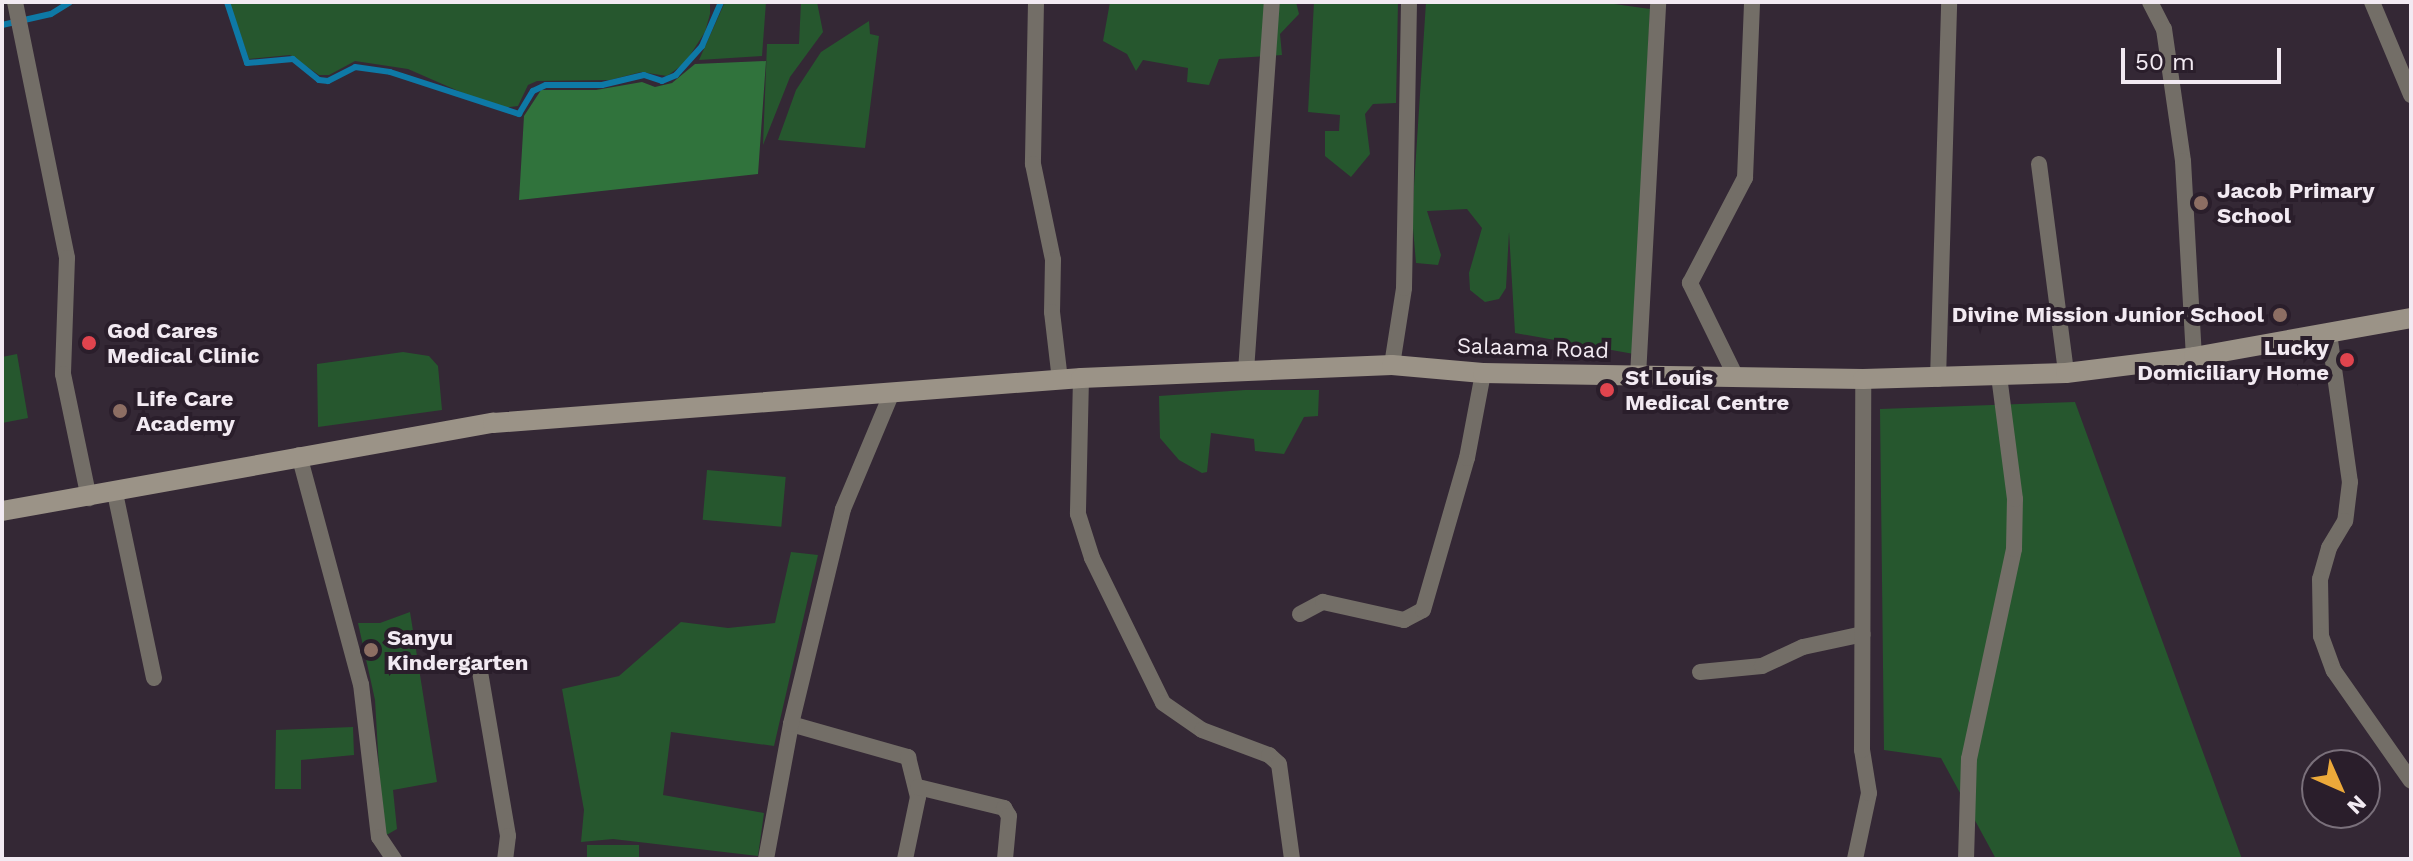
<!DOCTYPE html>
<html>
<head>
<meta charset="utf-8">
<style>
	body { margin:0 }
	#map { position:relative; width:2413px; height:861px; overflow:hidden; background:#342835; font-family:"Work Sans",sans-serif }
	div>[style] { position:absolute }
	.green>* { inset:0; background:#26572e; transform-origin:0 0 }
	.forest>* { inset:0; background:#30733c }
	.stream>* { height:6px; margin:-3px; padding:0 3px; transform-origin:3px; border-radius:3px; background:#0e79a6 }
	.street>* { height:16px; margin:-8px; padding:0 8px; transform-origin:8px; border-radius:8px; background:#736e67 }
	.secondary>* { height:20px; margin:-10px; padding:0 10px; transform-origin:10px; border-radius:10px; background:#9b9387 }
	.dots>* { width:22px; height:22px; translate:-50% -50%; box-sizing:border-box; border:4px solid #2a1e2b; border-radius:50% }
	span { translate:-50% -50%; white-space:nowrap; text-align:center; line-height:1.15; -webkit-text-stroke:8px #2a1e2b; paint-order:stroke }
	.poi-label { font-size:22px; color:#f2eaf2; font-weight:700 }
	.left { translate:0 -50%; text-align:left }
	.right { translate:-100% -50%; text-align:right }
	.street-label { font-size:22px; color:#f2eaf2 }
	.frame { position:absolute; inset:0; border:4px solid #f2eaf2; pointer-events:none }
	.north { position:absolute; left:2301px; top:749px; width:80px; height:80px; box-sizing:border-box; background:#2a1e2b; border:2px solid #7a707b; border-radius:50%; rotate:135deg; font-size:22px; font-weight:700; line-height:32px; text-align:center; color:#f2eaf2 }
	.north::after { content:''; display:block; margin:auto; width:28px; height:36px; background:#eca93a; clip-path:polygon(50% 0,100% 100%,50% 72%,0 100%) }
	.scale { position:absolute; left:2121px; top:48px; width:160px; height:36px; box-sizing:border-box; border:4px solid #f2eaf2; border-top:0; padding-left:10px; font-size:24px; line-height:28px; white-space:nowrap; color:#f2eaf2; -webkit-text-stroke:6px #2a1e2b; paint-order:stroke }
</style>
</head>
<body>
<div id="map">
	<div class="green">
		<i style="clip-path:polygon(229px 2px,710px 2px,710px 14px,705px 32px,685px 63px,667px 76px,641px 72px,610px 80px,537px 81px,528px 85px,518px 106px,510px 107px,495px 107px,408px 69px,355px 61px,329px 75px,319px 75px,290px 55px,249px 59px)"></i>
		<i style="clip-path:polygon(725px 2px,766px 2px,762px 56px,699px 60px)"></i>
		<i style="clip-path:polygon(801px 2px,817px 2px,823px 32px,790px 77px,763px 145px,767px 44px,799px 44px)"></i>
		<i style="clip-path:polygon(1110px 2px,1296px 2px,1299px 14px,1280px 34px,1282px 55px,1219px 59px,1209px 85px,1187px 82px,1188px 68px,1143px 60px,1136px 71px,1127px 54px,1103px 41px)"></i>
		<i style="clip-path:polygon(1314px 2px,1398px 2px,1396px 103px,1373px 104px,1365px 114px,1370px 154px,1351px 177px,1325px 156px,1325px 131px,1339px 131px,1340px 115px,1308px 112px)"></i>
		<i style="clip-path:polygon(1426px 2px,1600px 2px,1650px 9px,1634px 354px,1515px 333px,1509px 232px,1506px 288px,1499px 299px,1485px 302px,1470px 290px,1469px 273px,1482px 228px,1467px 209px,1427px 211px,1441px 255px,1438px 265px,1416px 263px,1412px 217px)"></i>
		<i style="clip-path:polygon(869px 21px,870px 34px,879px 36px,865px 148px,778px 140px,796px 90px,821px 52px)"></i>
		<i style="clip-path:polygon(403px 352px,429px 356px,438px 366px,442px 410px,318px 427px,317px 364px)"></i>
		<i style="clip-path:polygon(17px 354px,28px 418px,2px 423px,2px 357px)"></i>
		<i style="clip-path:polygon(1245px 390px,1319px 390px,1318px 416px,1304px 417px,1284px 454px,1255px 451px,1254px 439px,1211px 433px,1207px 472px,1202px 473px,1179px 460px,1160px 438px,1159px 396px)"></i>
		<i style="clip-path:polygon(2075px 402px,2242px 859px,1996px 859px,1941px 758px,1884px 750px,1880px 409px)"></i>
		<i style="left:707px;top:470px;width:79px;height:50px;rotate:5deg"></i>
		<i style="clip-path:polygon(791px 552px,818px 555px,774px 746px,671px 732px,663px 795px,764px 813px,758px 856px,613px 839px,581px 842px,584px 810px,562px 689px,619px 676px,681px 622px,728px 628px,775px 623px)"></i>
		<i style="clip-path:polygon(410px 612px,437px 782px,393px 790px,397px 829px,383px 837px,375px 700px,358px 623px,380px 623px)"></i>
		<i style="clip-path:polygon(353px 727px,354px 755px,301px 760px,301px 789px,275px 789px,276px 730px)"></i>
		<i style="left:587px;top:845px;width:52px;height:15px"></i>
	</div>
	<div class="forest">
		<i style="clip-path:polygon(766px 61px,758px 174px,519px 200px,524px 116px,541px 90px,596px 90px,642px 82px,655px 87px,672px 83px,695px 64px)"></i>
	</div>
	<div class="stream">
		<i style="left:227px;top:2px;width:64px;rotate:71.8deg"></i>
		<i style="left:247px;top:63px;width:46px;rotate:-5deg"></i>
		<i style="left:293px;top:59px;width:33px;rotate:39deg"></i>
		<i style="left:319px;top:80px;width:9px;rotate:6deg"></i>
		<i style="left:328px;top:81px;width:30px;rotate:-27deg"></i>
		<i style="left:355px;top:67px;width:35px;rotate:8deg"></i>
		<i style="left:390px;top:72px;width:136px;rotate:18deg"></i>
		<i style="left:519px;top:114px;width:27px;rotate:-59deg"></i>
		<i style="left:533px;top:91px;width:14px;rotate:-25deg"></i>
		<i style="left:546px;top:85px;width:56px"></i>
		<i style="left:602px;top:85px;width:43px;rotate:-13.4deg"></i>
		<i style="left:644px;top:75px;width:19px;rotate:18deg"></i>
		<i style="left:662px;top:81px;width:15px;rotate:-23deg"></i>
		<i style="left:676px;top:75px;width:39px;rotate:-48deg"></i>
		<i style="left:702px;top:46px;width:48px;rotate:-66.6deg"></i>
		<i style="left:2px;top:25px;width:50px;rotate:-12.7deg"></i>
		<i style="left:51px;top:14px;width:22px;rotate:-32deg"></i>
	</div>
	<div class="street">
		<i style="left:15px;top:2px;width:261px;rotate:78.5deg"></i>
		<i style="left:67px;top:258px;width:116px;rotate:92deg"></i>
		<i style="left:63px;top:374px;width:127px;rotate:78.2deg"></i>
		<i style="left:1036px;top:2px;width:162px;rotate:91.1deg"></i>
		<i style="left:1033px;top:164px;width:98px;rotate:78.2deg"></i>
		<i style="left:1053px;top:260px;width:52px;rotate:91.1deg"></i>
		<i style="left:1052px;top:312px;width:68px;rotate:83.3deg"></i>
		<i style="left:2150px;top:2px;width:30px;rotate:63deg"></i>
		<i style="left:2164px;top:29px;width:133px;rotate:81.8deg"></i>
		<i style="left:2183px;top:161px;width:196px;rotate:86.8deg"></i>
		<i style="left:2372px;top:2px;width:101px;rotate:67.2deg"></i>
		<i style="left:2039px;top:164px;width:211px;rotate:82.6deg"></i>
		<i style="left:2329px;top:333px;width:150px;rotate:82deg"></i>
		<i style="left:2350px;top:482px;width:39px;rotate:97deg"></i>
		<i style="left:2345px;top:521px;width:31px;rotate:121deg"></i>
		<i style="left:2329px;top:548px;width:32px;rotate:106deg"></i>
		<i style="left:2320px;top:579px;width:57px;rotate:89deg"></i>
		<i style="left:2321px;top:636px;width:37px;rotate:70deg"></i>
		<i style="left:2334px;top:671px;width:134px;rotate:55deg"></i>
		<i style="left:1392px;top:365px;width:78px;rotate:-81.1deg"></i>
		<i style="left:1404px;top:288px;width:286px;rotate:-89deg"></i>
		<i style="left:1246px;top:371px;width:370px;rotate:-86deg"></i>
		<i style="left:1638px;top:376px;width:375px;rotate:-86.9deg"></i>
		<i style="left:1736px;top:377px;width:105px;rotate:-116.1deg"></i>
		<i style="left:1690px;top:283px;width:119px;rotate:-62.4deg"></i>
		<i style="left:1745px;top:178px;width:176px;rotate:-87.7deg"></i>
		<i style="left:1081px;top:378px;width:136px;rotate:91.3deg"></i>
		<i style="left:1078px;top:514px;width:46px;rotate:72.3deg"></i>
		<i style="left:1092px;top:558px;width:161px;rotate:63.9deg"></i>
		<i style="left:1163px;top:703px;width:47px;rotate:34.7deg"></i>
		<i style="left:1202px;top:730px;width:72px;rotate:20.5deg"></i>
		<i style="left:1269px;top:755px;width:13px;rotate:42deg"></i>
		<i style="left:1279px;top:764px;width:96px;rotate:82.2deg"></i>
		<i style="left:1938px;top:379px;width:377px;rotate:-88.3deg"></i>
		<i style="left:299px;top:455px;width:237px;rotate:74.9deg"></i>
		<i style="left:361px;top:684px;width:154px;rotate:83.3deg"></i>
		<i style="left:379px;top:837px;width:27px;rotate:56deg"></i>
		<i style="left:115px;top:493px;width:189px;rotate:78.1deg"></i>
		<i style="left:1300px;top:614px;width:26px;rotate:-28deg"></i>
		<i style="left:1323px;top:602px;width:83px;rotate:12.5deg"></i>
		<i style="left:1404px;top:620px;width:21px;rotate:-28deg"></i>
		<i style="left:1423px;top:610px;width:158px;rotate:-73.9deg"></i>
		<i style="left:1467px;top:458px;width:86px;rotate:-79.3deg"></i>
		<i style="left:479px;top:666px;width:172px;rotate:80.3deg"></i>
		<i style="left:508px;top:836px;width:23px;rotate:97deg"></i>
		<i style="left:1700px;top:672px;width:62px;rotate:-5.5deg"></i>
		<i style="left:1762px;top:666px;width:45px;rotate:-24.9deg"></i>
		<i style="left:1803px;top:647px;width:61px;rotate:-12.2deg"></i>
		<i style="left:791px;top:724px;width:122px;rotate:15.8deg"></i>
		<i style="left:908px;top:757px;width:41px;rotate:76deg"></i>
		<i style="left:918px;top:797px;width:63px;rotate:101.8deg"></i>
		<i style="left:918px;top:787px;width:89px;rotate:13.7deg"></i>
		<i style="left:1004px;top:808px;width:9px;rotate:58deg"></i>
		<i style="left:1009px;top:816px;width:43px;rotate:95.3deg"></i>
		<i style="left:766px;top:859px;width:137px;rotate:-79.5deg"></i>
		<i style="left:791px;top:724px;width:221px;rotate:-76.4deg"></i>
		<i style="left:843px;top:509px;width:124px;rotate:-67.2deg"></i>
		<i style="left:1855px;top:859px;width:67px;rotate:-78deg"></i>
		<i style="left:1869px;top:793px;width:44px;rotate:-99.2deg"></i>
		<i style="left:1862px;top:750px;width:371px;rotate:-89.8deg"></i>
		<i style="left:1966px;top:859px;width:100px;rotate:-88.3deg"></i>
		<i style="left:1969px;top:759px;width:215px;rotate:-77.9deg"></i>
		<i style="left:2014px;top:549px;width:50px;rotate:-88.9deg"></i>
		<i style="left:2015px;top:499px;width:124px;rotate:-97.4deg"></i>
	</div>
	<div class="secondary">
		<i style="left:2px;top:511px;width:499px;rotate:-10.2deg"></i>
		<i style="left:493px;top:423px;width:590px;rotate:-4.38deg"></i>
		<i style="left:1081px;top:378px;width:311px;rotate:-2.4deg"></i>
		<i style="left:1392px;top:365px;width:91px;rotate:5deg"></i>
		<i style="left:1483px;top:373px;width:380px;rotate:0.9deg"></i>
		<i style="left:1863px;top:379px;width:203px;rotate:-1.7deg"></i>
		<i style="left:2066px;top:373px;width:129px;rotate:-7.1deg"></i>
		<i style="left:2194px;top:357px;width:220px;rotate:-10.2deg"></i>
	</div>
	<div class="dots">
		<i style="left:2201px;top:203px;background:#8d6e63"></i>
		<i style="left:2280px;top:315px;background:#8d6e63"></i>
		<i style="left:89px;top:343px;background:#e0444e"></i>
		<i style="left:2347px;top:360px;background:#e0444e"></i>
		<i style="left:1607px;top:390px;background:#e0444e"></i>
		<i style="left:120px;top:411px;background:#8d6e63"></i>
		<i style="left:371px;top:650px;background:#8d6e63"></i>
	</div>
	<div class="poi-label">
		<span class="left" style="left:2217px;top:203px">Jacob Primary<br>School</span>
		<span class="right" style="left:2264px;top:315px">Divine Mission Junior School</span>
		<span class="left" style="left:107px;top:343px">God Cares<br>Medical Clinic</span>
		<span class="right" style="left:2329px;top:360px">Lucky<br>Domiciliary Home</span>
		<span class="left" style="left:1625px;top:390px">St Louis<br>Medical Centre</span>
		<span class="left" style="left:136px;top:411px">Life Care<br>Academy</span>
		<span class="left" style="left:387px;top:650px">Sanyu<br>Kindergarten</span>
	</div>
	<div class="street-label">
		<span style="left:1533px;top:348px;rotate:2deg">Salaama Road</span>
	</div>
	<div class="frame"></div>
	<div class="north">N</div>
	<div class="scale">50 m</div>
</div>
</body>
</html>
